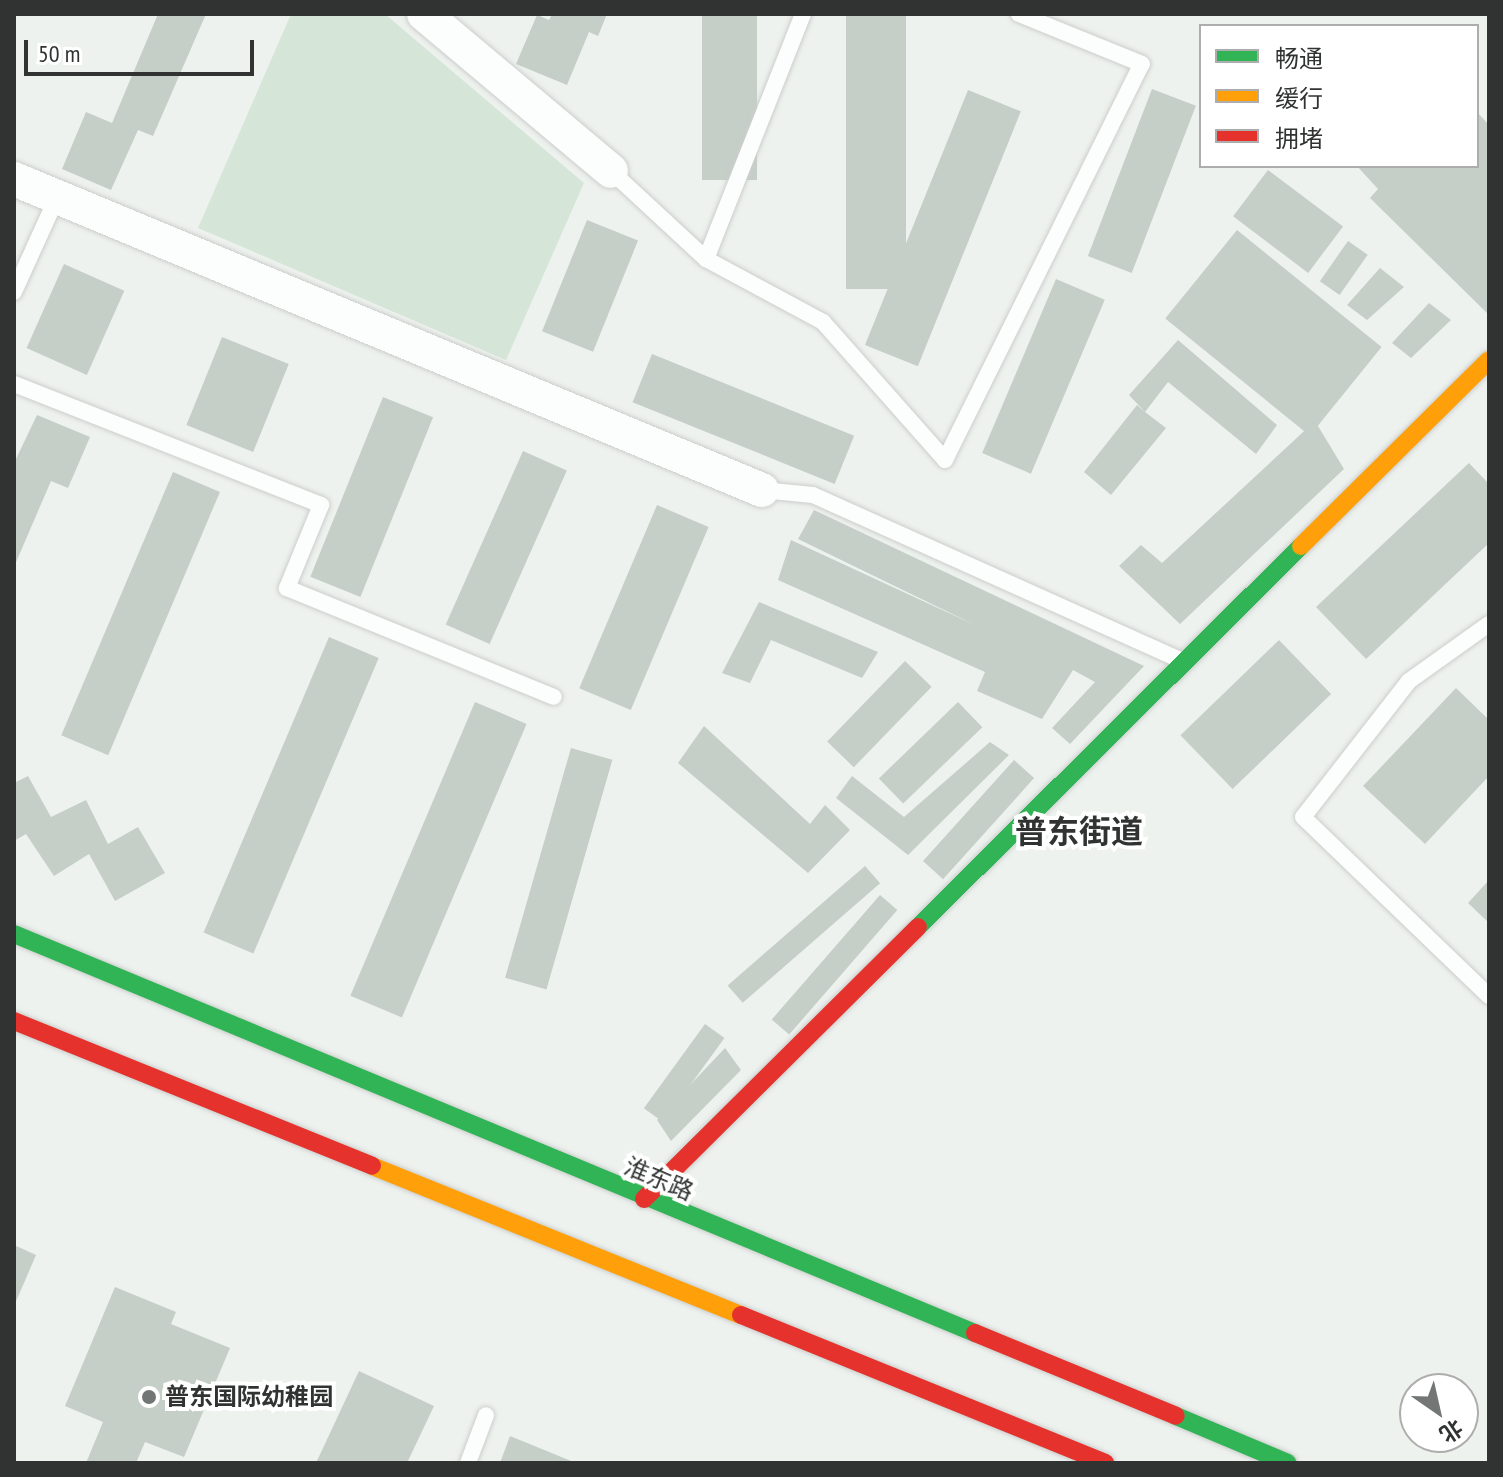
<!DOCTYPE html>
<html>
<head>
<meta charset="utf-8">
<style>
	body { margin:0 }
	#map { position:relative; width:1503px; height:1477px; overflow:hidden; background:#eef2ef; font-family:"PT Sans Narrow","Noto Sans SC",sans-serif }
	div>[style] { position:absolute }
	.green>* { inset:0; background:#d5e5d8 }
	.building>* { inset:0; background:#c5cec7; transform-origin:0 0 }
	.roads { filter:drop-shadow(0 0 2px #cbcecb) drop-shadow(0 0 2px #cbcecb) }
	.lane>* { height:16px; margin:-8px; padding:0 8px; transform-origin:8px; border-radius:8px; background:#fcfdfd }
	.street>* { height:34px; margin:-17px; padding:0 17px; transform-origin:17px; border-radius:17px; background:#fcfdfd }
	.fast>* { height:18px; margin:-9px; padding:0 9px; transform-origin:9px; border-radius:9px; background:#30b455 }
	.slow>* { height:18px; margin:-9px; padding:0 9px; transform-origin:9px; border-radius:9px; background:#ff9f0a }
	.jam>* { height:18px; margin:-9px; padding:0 9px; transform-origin:9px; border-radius:9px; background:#e5322d }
	.dots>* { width:22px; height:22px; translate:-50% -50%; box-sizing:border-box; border:4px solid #fefffe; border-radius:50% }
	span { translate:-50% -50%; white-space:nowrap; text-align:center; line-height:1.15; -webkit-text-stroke:8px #fefffe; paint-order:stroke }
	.street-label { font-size:24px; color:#303331 }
	.poi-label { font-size:24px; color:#303331; font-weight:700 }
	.left { translate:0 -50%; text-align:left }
	.district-label { font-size:32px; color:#303331; font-weight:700 }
	.frame { position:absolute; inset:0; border:16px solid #303331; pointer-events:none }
	.legend { position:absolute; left:1199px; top:24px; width:280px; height:144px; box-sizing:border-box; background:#fefffe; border:2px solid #acadac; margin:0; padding:10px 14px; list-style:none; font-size:24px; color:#303331 }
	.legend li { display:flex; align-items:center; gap:16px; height:40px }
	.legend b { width:40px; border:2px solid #acadac }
	.north { position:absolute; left:1399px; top:1373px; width:80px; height:80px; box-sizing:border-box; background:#fefffe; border:2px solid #acadac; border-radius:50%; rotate:146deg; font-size:22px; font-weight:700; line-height:32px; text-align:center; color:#303331 }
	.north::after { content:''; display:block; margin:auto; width:28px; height:36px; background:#727674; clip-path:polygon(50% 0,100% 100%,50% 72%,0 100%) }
	.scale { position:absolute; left:24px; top:40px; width:230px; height:36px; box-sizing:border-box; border:4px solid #303331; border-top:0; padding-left:10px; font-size:24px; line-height:28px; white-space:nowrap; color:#303331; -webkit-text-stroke:6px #fefffe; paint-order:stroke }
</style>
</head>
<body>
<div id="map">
	<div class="green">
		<i style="clip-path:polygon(291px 14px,385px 14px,584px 183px,506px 360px,198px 228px)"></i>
	</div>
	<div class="building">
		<i style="clip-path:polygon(158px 14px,206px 14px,153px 136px,138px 130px,111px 190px,62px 169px,86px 112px,112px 123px)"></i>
		<i style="clip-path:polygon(552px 14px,607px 14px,598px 36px,589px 32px,567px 85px,516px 64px,537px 15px,549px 20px)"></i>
		<i style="left:702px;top:14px;width:55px;height:166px"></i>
		<i style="left:846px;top:14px;width:60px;height:275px"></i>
		<i style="left:1152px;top:89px;width:47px;height:179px;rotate:21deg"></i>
		<i style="left:968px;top:90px;width:57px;height:275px;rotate:22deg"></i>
		<i style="clip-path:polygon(1477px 112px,1489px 125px,1489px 315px,1370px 198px,1378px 189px,1357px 166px,1477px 166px)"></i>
		<i style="left:1268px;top:170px;width:94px;height:58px;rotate:37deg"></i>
		<i style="left:587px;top:220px;width:55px;height:120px;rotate:22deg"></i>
		<i style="left:1237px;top:230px;width:186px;height:114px;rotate:39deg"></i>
		<i style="left:1348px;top:241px;width:24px;height:49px;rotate:35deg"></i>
		<i style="left:64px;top:264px;width:66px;height:92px;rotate:24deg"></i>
		<i style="clip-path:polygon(1380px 268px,1404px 287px,1367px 320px,1347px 305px)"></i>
		<i style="left:1056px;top:279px;width:53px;height:189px;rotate:23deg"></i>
		<i style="clip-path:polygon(1429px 303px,1451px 320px,1411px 358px,1392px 343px)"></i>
		<i style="left:222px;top:337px;width:72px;height:95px;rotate:22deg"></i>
		<i style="clip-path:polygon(1178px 340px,1277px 425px,1256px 454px,1168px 382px,1145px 412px,1166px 428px,1111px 495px,1084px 472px,1137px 405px,1145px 412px,1129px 395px)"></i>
		<i style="left:652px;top:354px;width:218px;height:52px;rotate:22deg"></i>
		<i style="left:383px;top:397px;width:54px;height:194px;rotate:22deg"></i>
		<i style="clip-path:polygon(37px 415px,90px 437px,68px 488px,51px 481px,14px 567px,14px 463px)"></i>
		<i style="clip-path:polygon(1315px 421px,1344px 469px,1180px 624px,1119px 566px,1141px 545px,1162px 563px)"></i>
		<i style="left:523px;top:451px;width:48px;height:190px;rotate:24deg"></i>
		<i style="clip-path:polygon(1469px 463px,1489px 484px,1489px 543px,1366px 659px,1316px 607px)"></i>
		<i style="left:173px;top:472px;width:51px;height:286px;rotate:23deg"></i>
		<i style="left:657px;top:505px;width:56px;height:199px;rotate:23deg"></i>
		<i style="clip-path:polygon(814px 510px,1144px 666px,1070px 744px,1052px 728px,1095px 682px,1073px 670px,1042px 719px,977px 691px,985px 672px,778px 580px,791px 540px,977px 626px,798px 539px)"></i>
		<i style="clip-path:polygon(759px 602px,878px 652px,862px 678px,771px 640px,750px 683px,722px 673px)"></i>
		<i style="left:329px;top:637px;width:54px;height:321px;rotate:23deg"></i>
		<i style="left:1279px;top:640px;width:75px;height:137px;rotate:46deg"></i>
		<i style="left:905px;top:661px;width:37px;height:112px;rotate:44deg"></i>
		<i style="clip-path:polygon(1456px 688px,1489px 720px,1489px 776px,1425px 844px,1363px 786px)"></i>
		<i style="left:475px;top:702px;width:56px;height:319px;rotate:23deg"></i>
		<i style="left:958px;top:702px;width:35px;height:110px;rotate:46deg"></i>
		<i style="clip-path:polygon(704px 726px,810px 824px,825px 805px,850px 830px,808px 873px,678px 763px)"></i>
		<i style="clip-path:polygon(990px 742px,1009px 755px,908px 855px,836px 798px,852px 776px,904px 817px)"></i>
		<i style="left:571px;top:748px;width:43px;height:239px;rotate:16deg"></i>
		<i style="left:1014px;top:760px;width:27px;height:136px;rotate:42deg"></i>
		<i style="clip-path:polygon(28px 776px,51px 817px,86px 800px,108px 844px,138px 827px,165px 873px,115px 901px,89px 854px,54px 876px,26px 834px,14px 841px,14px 783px)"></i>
		<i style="left:865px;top:866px;width:23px;height:182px;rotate:49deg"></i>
		<i style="clip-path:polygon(1489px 880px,1489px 923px,1468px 903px)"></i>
		<i style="left:880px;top:895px;width:23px;height:165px;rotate:41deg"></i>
		<i style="left:705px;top:1024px;width:24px;height:104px;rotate:36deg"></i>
		<i style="clip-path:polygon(725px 1048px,741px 1070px,671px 1141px,657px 1120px)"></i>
		<i style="clip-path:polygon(14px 1245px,36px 1255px,14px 1306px)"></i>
		<i style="clip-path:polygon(115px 1287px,176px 1312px,171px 1324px,230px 1348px,184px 1457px,145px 1442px,136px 1463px,86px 1463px,103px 1422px,65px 1406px)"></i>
		<i style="clip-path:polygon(359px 1371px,434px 1406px,407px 1463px,316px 1463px)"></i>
		<i style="clip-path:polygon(510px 1436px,576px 1463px,500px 1463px)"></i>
	</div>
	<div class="roads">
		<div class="lane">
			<i style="left:611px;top:171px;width:129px;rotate:42.8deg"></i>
			<i style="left:706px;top:259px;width:133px;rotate:28.3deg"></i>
			<i style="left:823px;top:322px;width:184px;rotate:48.5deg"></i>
			<i style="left:945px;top:460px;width:442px;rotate:-63.6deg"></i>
			<i style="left:1142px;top:64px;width:133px;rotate:-157.9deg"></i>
			<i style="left:706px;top:259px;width:264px;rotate:-68.4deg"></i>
			<i style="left:14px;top:292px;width:104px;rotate:-65.6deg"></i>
			<i style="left:14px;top:384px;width:330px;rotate:21.5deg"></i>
			<i style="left:321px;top:505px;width:90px;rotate:112.3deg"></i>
			<i style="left:287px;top:588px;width:288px;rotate:22.2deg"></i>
			<i style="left:762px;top:490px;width:51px;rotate:5.6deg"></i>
			<i style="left:813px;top:495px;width:402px;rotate:24.2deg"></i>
			<i style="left:1489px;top:624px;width:98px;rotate:144.5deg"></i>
			<i style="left:1409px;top:681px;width:172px;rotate:127.9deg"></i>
			<i style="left:1303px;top:817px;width:258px;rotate:43.9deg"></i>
			<i style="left:468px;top:1463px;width:51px;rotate:-69.4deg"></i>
		</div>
		<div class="street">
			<i style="left:424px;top:14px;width:244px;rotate:40deg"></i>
			<i style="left:14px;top:179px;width:810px;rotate:22.58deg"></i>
		</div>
		<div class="fast">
			<i style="left:918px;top:927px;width:540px;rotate:-44.85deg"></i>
			<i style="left:14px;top:934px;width:1041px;rotate:22.55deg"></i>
			<i style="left:1176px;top:1416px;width:121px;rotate:22.8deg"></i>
		</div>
		<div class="slow">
			<i style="left:1301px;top:546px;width:264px;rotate:-44.7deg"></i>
			<i style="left:372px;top:1166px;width:398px;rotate:22deg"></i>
		</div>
		<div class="jam">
			<i style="left:14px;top:1021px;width:386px;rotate:22deg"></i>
			<i style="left:644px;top:1199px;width:386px;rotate:-44.8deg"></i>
			<i style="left:741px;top:1315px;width:393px;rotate:22.1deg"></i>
			<i style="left:975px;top:1333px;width:217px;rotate:22.4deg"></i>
		</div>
	</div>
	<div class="dots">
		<i style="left:149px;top:1397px;background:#727674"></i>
	</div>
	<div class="street-label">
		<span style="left:659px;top:1179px;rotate:23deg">淮东路</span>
	</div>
	<div class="poi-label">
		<span class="left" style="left:165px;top:1397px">普东国际幼稚园</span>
	</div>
	<div class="district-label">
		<span style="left:1079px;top:831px">普东街道</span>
	</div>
	<div class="frame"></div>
	<ul class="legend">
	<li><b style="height:10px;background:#30b455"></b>畅通</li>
	<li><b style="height:10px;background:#ff9f0a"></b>缓行</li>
	<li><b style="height:10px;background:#e5322d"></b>拥堵</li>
	</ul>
	<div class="north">北</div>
	<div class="scale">50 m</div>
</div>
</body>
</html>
